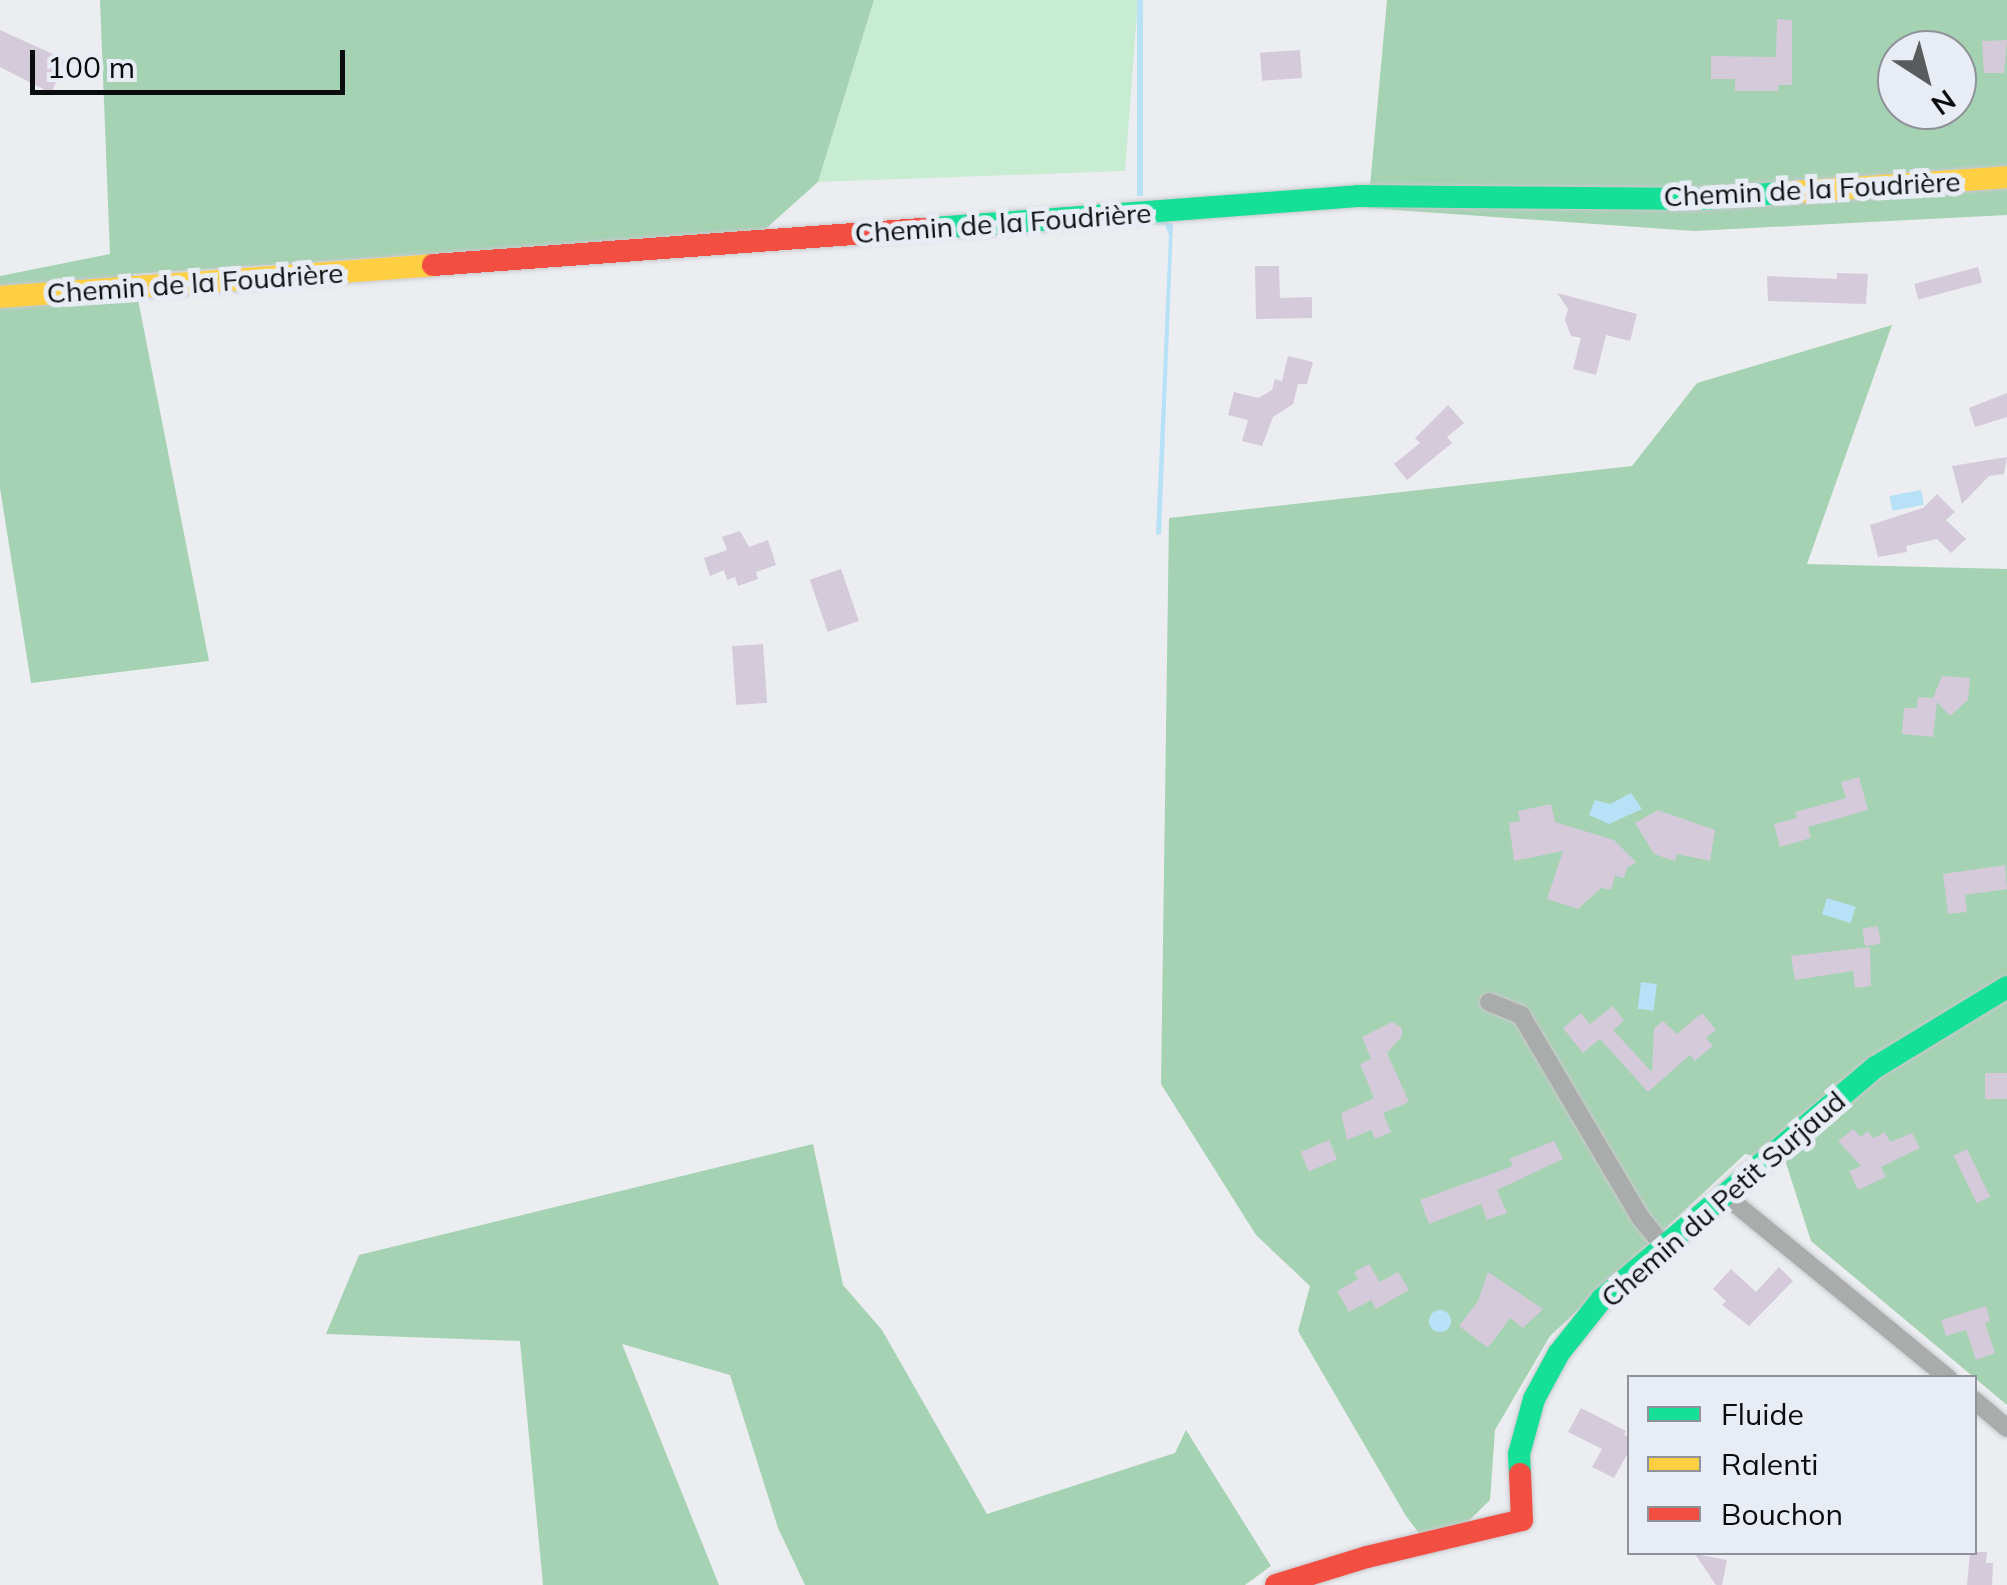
<!DOCTYPE html>
<html>
<head>
<meta charset="utf-8">
<style>
	body { margin:0 }
	#map { position:relative; width:2007px; height:1585px; overflow:hidden; background:#ebedf1; font-family:Mulish,sans-serif }
	div>[style] { position:absolute }
	.green>* { inset:0; background:#c8ecd2 }
	.forest>* { inset:0; background:#a4d2b2 }
	.water>* { inset:0; background:#b7e1f6; transform-origin:0 0 }
	.round { border-radius:50% }
	.building>* { inset:0; background:#d4cada; transform-origin:0 0 }
	.roads { filter:drop-shadow(0 0 2px #c8c9cc) drop-shadow(0 0 2px #c8c9cc) }
	.street>* { height:18px; margin:-9px; padding:0 9px; transform-origin:9px; border-radius:9px; background:#aaabab }
	.fast>* { height:22px; margin:-11px; padding:0 11px; transform-origin:11px; border-radius:11px; background:#16e098 }
	.slow>* { height:22px; margin:-11px; padding:0 11px; transform-origin:11px; border-radius:11px; background:#ffcf43 }
	.jam>* { height:22px; margin:-11px; padding:0 11px; transform-origin:11px; border-radius:11px; background:#f24e42 }
	span { translate:-50% -50%; white-space:nowrap; text-align:center; line-height:1.15; -webkit-text-stroke:10px #e8ecf4; paint-order:stroke }
	.street-label { font-size:28px; color:#0a0c0e }
	.legend { position:absolute; left:1627px; top:1375px; width:350px; height:180px; box-sizing:border-box; background:#e8ecf4; border:2px solid #8f9298; margin:0; padding:12px 18px; list-style:none; font-size:30px; color:#0a0c0e }
	.legend li { display:flex; align-items:center; gap:20px; height:50px }
	.legend b { width:50px; border:2px solid #8f9298 }
	.north { position:absolute; left:1877px; top:30px; width:100px; height:100px; box-sizing:border-box; background:#e8ecf4; border:2px solid #8f9298; border-radius:50%; rotate:144deg; font-size:28px; font-weight:700; line-height:40px; text-align:center; color:#0a0c0e }
	.north::after { content:''; display:block; margin:auto; width:35px; height:45px; background:#595b5d; clip-path:polygon(50% 0,100% 100%,50% 72%,0 100%) }
	.scale { position:absolute; left:30px; top:50px; width:315px; height:45px; box-sizing:border-box; border:5px solid #0a0c0e; border-top:0; padding-left:12px; font-size:30px; line-height:35px; white-space:nowrap; color:#0a0c0e; -webkit-text-stroke:8px #e8ecf4; paint-order:stroke }
</style>
</head>
<body>
<div id="map">
	<div class="green">
		<i style="clip-path:polygon(874px 0,1138px 0,1125px 171px,818px 182px)"></i>
	</div>
	<div class="forest">
		<i style="clip-path:polygon(100px 0,874px 0,818px 182px,762px 232px,133px 274px,209px 661px,31px 683px,0 488px,0 276px,110px 254px)"></i>
		<i style="clip-path:polygon(evenodd,1387px 0,2007px 0,2007px 215px,1694px 231px,1368px 208px,1387px 0,1897px 50px,1957px 50px,1957px 110px,1897px 110px,1897px 50px)"></i>
		<i style="clip-path:polygon(1892px 325px,1807px 564px,2007px 569px,2007px 1405px,1811px 1241px,1786px 1163px,1745px 1154px,1550px 1336px,1495px 1430px,1490px 1500px,1435px 1554px,1406px 1516px,1298px 1331px,1310px 1286px,1256px 1235px,1161px 1084px,1169px 518px,1632px 466px,1697px 383px)"></i>
		<i style="clip-path:polygon(813px 1144px,843px 1285px,882px 1330px,987px 1514px,1175px 1453px,1186px 1430px,1271px 1566px,1245px 1585px,805px 1585px,778px 1528px,730px 1375px,622px 1344px,719px 1585px,543px 1585px,520px 1341px,326px 1334px,359px 1255px)"></i>
	</div>
	<div class="water">
		<i style="left:1137px;top:0;width:6px;height:196px"></i>
		<i style="clip-path:polygon(1167px 220px,1173px 225px,1161px 534px,1156px 535px,1169px 235px,1165px 225px,1133px 223px)"></i>
		<i style="left:1921px;top:490px;width:15px;height:32px;rotate:79deg"></i>
		<i style="clip-path:polygon(1631px 793px,1642px 809px,1609px 824px,1589px 815px,1595px 800px,1610px 804px)"></i>
		<i style="left:1827px;top:898px;width:30px;height:17px;rotate:17deg"></i>
		<i style="left:1641px;top:982px;width:16px;height:27px;rotate:7deg"></i>
		<i class="round" style="left:1429px;top:1310px;width:22px;height:22px"></i>
	</div>
	<div class="building">
		<i style="clip-path:polygon(1777px 19px,1792px 20px,1792px 85px,1778px 85px,1778px 91px,1735px 91px,1735px 79px,1711px 79px,1711px 56px,1776px 57px)"></i>
		<i style="clip-path:polygon(0 30px,66px 60px,51px 93px,0 67px)"></i>
		<i style="clip-path:polygon(2007px 40px,2004px 73px,1984px 73px,1982px 41px)"></i>
		<i style="left:1300px;top:50px;width:28px;height:40px;rotate:86deg"></i>
		<i style="clip-path:polygon(1255px 266px,1279px 266px,1280px 298px,1312px 297px,1312px 318px,1256px 319px)"></i>
		<i style="left:1978px;top:267px;width:16px;height:66px;rotate:75deg"></i>
		<i style="clip-path:polygon(1837px 273px,1868px 274px,1866px 304px,1768px 301px,1767px 276px,1837px 279px)"></i>
		<i style="clip-path:polygon(1557px 293px,1637px 314px,1630px 341px,1606px 335px,1596px 375px,1573px 369px,1581px 338px,1571px 336px,1565px 320px,1568px 309px)"></i>
		<i style="clip-path:polygon(1288px 356px,1313px 362px,1307px 384px,1298px 384px,1293px 404px,1273px 417px,1262px 446px,1242px 441px,1248px 420px,1228px 415px,1234px 392px,1258px 398px,1272px 390px,1275px 379px,1282px 381px)"></i>
		<i style="clip-path:polygon(2007px 393px,2007px 417px,1975px 427px,1969px 408px)"></i>
		<i style="clip-path:polygon(1448px 405px,1464px 423px,1447px 437px,1452px 443px,1407px 480px,1394px 464px,1420px 443px,1415px 438px)"></i>
		<i style="clip-path:polygon(2007px 457px,2004px 474px,1989px 476px,1962px 504px,1952px 466px)"></i>
		<i style="clip-path:polygon(1937px 494px,1955px 512px,1946px 520px,1966px 539px,1951px 553px,1937px 539px,1906px 546px,1907px 552px,1878px 557px,1870px 525px,1923px 508px)"></i>
		<i style="clip-path:polygon(740px 531px,749px 547px,768px 540px,776px 565px,756px 572px,758px 579px,738px 586px,735px 577px,727px 580px,724px 570px,710px 576px,704px 558px,727px 550px,722px 537px)"></i>
		<i style="left:841px;top:569px;width:55px;height:33px;rotate:71deg"></i>
		<i style="left:763px;top:644px;width:59px;height:31px;rotate:86deg"></i>
		<i style="clip-path:polygon(1942px 676px,1970px 678px,1968px 700px,1950px 716px,1937px 702px,1933px 737px,1902px 734px,1904px 708px,1917px 708px,1918px 697px,1933px 698px)"></i>
		<i style="clip-path:polygon(1859px 777px,1868px 810px,1808px 827px,1811px 838px,1780px 847px,1774px 824px,1797px 818px,1795px 812px,1846px 798px,1841px 782px)"></i>
		<i style="clip-path:polygon(1551px 804px,1555px 822px,1614px 840px,1636px 862px,1627px 868px,1624px 878px,1615px 876px,1611px 890px,1601px 888px,1578px 909px,1547px 899px,1563px 851px,1514px 861px,1509px 823px,1520px 821px,1518px 811px)"></i>
		<i style="clip-path:polygon(1658px 810px,1715px 830px,1710px 861px,1677px 854px,1675px 861px,1654px 854px,1635px 823px)"></i>
		<i style="clip-path:polygon(2005px 865px,2007px 889px,1965px 895px,1967px 912px,1948px 914px,1943px 874px)"></i>
		<i style="left:1878px;top:926px;width:18px;height:16px;rotate:81deg"></i>
		<i style="clip-path:polygon(1870px 947px,1871px 986px,1855px 988px,1853px 971px,1795px 980px,1791px 956px)"></i>
		<i style="clip-path:polygon(1613px 1006px,1624px 1021px,1613px 1030px,1652px 1072px,1654px 1028px,1663px 1021px,1677px 1034px,1702px 1013px,1716px 1030px,1706px 1038px,1713px 1046px,1695px 1061px,1690px 1055px,1648px 1092px,1600px 1039px,1583px 1053px,1563px 1028px,1581px 1013px,1590px 1024px)"></i>
		<i style="clip-path:polygon(1392px 1022px,1402px 1028px,1402px 1036px,1387px 1053px,1409px 1102px,1383px 1113px,1391px 1132px,1375px 1139px,1371px 1130px,1347px 1140px,1341px 1113px,1374px 1098px,1360px 1064px,1371px 1059px,1362px 1037px)"></i>
		<i style="left:2007px;top:1073px;width:26px;height:22px;rotate:90deg"></i>
		<i style="clip-path:polygon(1853px 1129px,1861px 1137px,1867px 1131px,1874px 1138px,1885px 1132px,1890px 1142px,1912px 1133px,1920px 1148px,1881px 1167px,1886px 1177px,1858px 1190px,1849px 1171px,1861px 1166px,1838px 1141px)"></i>
		<i style="left:1329px;top:1140px;width:21px;height:31px;rotate:67deg"></i>
		<i style="clip-path:polygon(1554px 1141px,1563px 1159px,1497px 1190px,1507px 1213px,1487px 1220px,1481px 1204px,1429px 1224px,1420px 1200px,1513px 1166px,1509px 1159px)"></i>
		<i style="left:1967px;top:1149px;width:53px;height:15px;rotate:64deg"></i>
		<i style="clip-path:polygon(1369px 1264px,1380px 1282px,1398px 1272px,1409px 1290px,1376px 1309px,1371px 1300px,1349px 1312px,1337px 1291px,1358px 1279px,1354px 1272px)"></i>
		<i style="clip-path:polygon(1779px 1267px,1793px 1281px,1749px 1326px,1722px 1305px,1726px 1301px,1713px 1289px,1731px 1269px,1756px 1292px)"></i>
		<i style="clip-path:polygon(1488px 1272px,1543px 1309px,1523px 1328px,1510px 1318px,1488px 1348px,1459px 1326px,1478px 1301px)"></i>
		<i style="clip-path:polygon(1986px 1306px,1990px 1321px,1985px 1323px,1995px 1353px,1976px 1360px,1966px 1330px,1946px 1336px,1941px 1320px)"></i>
		<i style="clip-path:polygon(1581px 1408px,1626px 1431px,1624px 1435px,1630px 1438px,1630px 1449px,1614px 1478px,1592px 1467px,1602px 1449px,1568px 1432px)"></i>
		<i style="clip-path:polygon(1970px 1552px,1987px 1552px,1986px 1563px,1993px 1563px,1992px 1585px,1967px 1585px)"></i>
		<i style="clip-path:polygon(1695px 1554px,1727px 1560px,1722px 1585px,1716px 1585px)"></i>
	</div>
	<div class="roads">
		<div class="street">
			<i style="left:1489px;top:1002px;width:35px;rotate:22deg"></i>
			<i style="left:1521px;top:1015px;width:234px;rotate:59.5deg"></i>
			<i style="left:1640px;top:1217px;width:35px;rotate:51deg"></i>
			<i style="left:1727px;top:1197px;width:286px;rotate:39.3deg"></i>
			<i style="left:1974px;top:1400px;width:43px;rotate:40.3deg"></i>
		</div>
		<div class="fast">
			<i style="left:934px;top:228px;width:425px;rotate:-4.3deg"></i>
			<i style="left:1358px;top:196px;width:344px;rotate:0.5deg"></i>
			<i style="left:1702px;top:199px;width:79px;rotate:-4.3deg"></i>
			<i style="left:1520px;top:1474px;width:20px;rotate:-93deg"></i>
			<i style="left:1519px;top:1454px;width:57px;rotate:-74.7deg"></i>
			<i style="left:1534px;top:1399px;width:52px;rotate:-61.5deg"></i>
			<i style="left:1559px;top:1353px;width:69px;rotate:-51.5deg"></i>
			<i style="left:1602px;top:1299px;width:359px;rotate:-40.3deg"></i>
			<i style="left:1876px;top:1067px;width:153px;rotate:-31.4deg"></i>
		</div>
		<div class="slow">
			<i style="left:1781px;top:193px;width:227px;rotate:-4deg"></i>
			<i style="left:0;top:297px;width:434px;rotate:-4.2deg"></i>
		</div>
		<div class="jam">
			<i style="left:433px;top:265px;width:502px;rotate:-4.22deg"></i>
			<i style="left:1276px;top:1585px;width:95px;rotate:-17.1deg"></i>
			<i style="left:1367px;top:1557px;width:159px;rotate:-13.4deg"></i>
			<i style="left:1522px;top:1520px;width:46px;rotate:-92.5deg"></i>
		</div>
	</div>
	<div class="street-label">
		<span style="left:1812px;top:189px;rotate:-3deg">Chemin de la Foudrière</span>
		<span style="left:1003px;top:223px;rotate:-4deg">Chemin de la Foudrière</span>
		<span style="left:195px;top:283px;rotate:-4deg">Chemin de la Foudrière</span>
		<span style="left:1723px;top:1199px;rotate:-41deg">Chemin du Petit Surjaud</span>
	</div>
	<ul class="legend">
	<li><b style="height:12px;background:#16e098"></b>Fluide</li>
	<li><b style="height:12px;background:#ffcf43"></b>Ralenti</li>
	<li><b style="height:12px;background:#f24e42"></b>Bouchon</li>
	</ul>
	<div class="north">N</div>
	<div class="scale">100 m</div>
</div>
</body>
</html>
